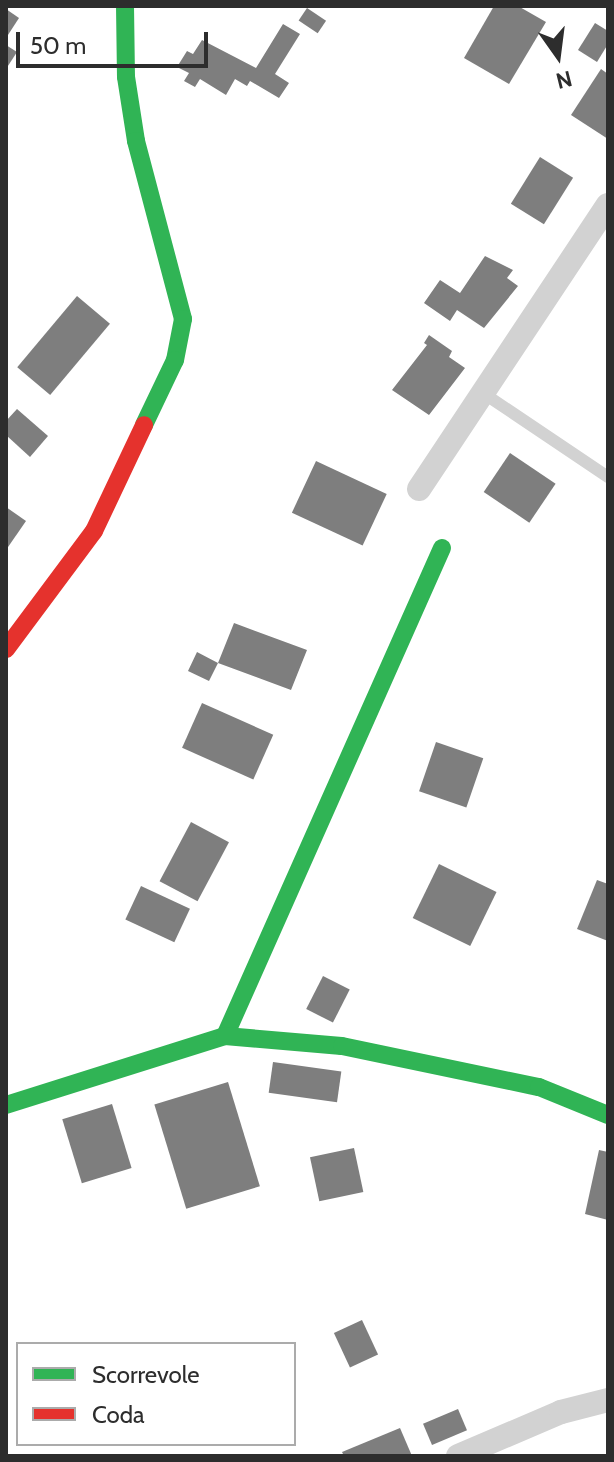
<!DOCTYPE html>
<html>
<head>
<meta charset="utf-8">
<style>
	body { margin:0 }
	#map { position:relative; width:614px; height:1462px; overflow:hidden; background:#fff; font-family:Cabin,sans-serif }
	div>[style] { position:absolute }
	.building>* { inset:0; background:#7e7e7e; transform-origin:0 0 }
	.lane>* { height:12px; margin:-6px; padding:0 6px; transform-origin:6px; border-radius:6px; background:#d2d2d2 }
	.street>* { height:24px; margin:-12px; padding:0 12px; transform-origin:12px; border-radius:12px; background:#d2d2d2 }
	.fast>* { height:18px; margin:-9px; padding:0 9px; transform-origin:9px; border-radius:9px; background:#30b455 }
	.jam>* { height:18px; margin:-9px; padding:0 9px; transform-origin:9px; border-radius:9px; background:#e5322d }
	span { translate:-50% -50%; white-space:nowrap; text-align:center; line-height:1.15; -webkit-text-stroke:8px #fff; paint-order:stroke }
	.frame { position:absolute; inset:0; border:8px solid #2d2d2d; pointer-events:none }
	.legend { position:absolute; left:16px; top:1342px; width:280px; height:104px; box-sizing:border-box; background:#fff; border:2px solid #ababab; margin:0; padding:10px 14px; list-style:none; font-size:24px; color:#2d2d2d }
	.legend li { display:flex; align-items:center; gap:16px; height:40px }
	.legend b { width:40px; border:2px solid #ababab }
	.north { position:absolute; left:518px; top:16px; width:80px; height:80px; -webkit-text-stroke:6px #fff; paint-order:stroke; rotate:166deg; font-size:22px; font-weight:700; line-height:32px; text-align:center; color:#2d2d2d }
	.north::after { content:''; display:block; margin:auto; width:28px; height:36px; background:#2d2d2d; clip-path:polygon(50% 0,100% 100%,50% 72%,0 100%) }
	.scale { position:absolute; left:16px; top:32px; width:192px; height:36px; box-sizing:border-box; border:4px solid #2d2d2d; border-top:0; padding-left:10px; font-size:24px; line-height:28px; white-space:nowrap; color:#2d2d2d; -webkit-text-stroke:6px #fff; paint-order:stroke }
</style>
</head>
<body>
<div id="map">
	<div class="building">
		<i style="clip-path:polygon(494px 6px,518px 6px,546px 22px,509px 84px,464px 58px)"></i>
		<i style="left:307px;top:8px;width:23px;height:15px;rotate:34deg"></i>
		<i style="clip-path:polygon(6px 9px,19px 18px,6px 38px)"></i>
		<i style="clip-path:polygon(595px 23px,608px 31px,608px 44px,597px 62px,578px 50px)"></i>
		<i style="clip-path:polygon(283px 24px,300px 34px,275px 74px,289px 83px,279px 98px,250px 81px,247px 86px,235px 79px,226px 95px,200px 79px,195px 87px,184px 81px,189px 73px,177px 67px,187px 51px,193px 54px,202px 40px,256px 68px)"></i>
		<i style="clip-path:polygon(6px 45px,17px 52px,6px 69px)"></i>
		<i style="clip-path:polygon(601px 69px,608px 74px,608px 139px,571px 115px)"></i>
		<i style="left:540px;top:157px;width:39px;height:55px;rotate:32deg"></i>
		<i style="clip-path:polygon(485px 256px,513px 270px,507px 278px,518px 286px,484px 328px,457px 310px,450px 321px,424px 303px,440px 280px,460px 293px)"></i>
		<i style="left:77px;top:296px;width:43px;height:93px;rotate:40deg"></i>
		<i style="clip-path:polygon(429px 335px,452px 351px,449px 357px,465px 368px,429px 415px,392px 390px,427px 345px,424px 343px)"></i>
		<i style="clip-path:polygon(17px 409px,48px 436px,30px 457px,6px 435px,6px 421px)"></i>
		<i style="left:510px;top:453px;width:55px;height:47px;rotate:34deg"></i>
		<i style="left:316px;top:461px;width:78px;height:57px;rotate:25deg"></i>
		<i style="clip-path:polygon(6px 507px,26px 521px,6px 550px)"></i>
		<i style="clip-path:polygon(234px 623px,307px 650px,291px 690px,218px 663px,209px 681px,188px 671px,197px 652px,218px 663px)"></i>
		<i style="left:202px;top:703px;width:78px;height:49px;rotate:24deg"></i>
		<i style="left:436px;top:742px;width:50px;height:52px;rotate:19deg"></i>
		<i style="left:191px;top:822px;width:43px;height:67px;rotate:28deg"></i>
		<i style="left:439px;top:864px;width:64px;height:60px;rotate:26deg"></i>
		<i style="clip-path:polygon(597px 880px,608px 884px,608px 941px,577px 929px)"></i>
		<i style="left:141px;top:886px;width:54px;height:37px;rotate:25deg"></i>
		<i style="left:323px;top:976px;width:30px;height:37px;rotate:27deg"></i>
		<i style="left:273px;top:1062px;width:69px;height:31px;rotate:8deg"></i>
		<i style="left:228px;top:1082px;width:109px;height:77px;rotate:73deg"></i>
		<i style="left:112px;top:1104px;width:67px;height:52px;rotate:73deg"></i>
		<i style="left:354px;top:1148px;width:45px;height:45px;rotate:78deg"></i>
		<i style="clip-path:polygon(599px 1150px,608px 1152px,608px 1220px,585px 1214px)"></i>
		<i style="left:362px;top:1320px;width:38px;height:31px;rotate:65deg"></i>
		<i style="left:458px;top:1409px;width:23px;height:38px;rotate:67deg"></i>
		<i style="clip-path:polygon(400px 1428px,412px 1456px,344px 1456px,342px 1452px)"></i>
	</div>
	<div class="lane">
		<i style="left:483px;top:393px;width:151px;rotate:33.9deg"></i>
	</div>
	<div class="street">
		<i style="left:419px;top:489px;width:341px;rotate:-56.4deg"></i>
		<i style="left:458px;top:1456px;width:112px;rotate:-23.1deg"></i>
		<i style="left:561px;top:1412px;width:49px;rotate:-14.3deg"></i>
	</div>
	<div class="fast">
		<i style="left:125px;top:6px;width:71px;rotate:89.2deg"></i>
		<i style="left:126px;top:77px;width:65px;rotate:81.1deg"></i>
		<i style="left:136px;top:141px;width:184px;rotate:75.2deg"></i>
		<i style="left:183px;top:319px;width:42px;rotate:101deg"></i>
		<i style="left:175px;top:360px;width:72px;rotate:115.5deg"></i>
		<i style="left:225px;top:1036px;width:534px;rotate:-66.03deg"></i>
		<i style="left:6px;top:1105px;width:230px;rotate:-17.5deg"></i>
		<i style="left:225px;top:1036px;width:117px;rotate:4.9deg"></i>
		<i style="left:342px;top:1046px;width:201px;rotate:11.8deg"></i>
		<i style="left:539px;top:1087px;width:74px;rotate:22.1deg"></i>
	</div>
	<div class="jam">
		<i style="left:6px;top:649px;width:147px;rotate:-53.3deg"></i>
		<i style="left:94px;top:531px;width:117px;rotate:-64.7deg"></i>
	</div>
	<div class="frame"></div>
	<ul class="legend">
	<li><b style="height:10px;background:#30b455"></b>Scorrevole</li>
	<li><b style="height:10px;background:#e5322d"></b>Coda</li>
	</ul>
	<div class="north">N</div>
	<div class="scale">50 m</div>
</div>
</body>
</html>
